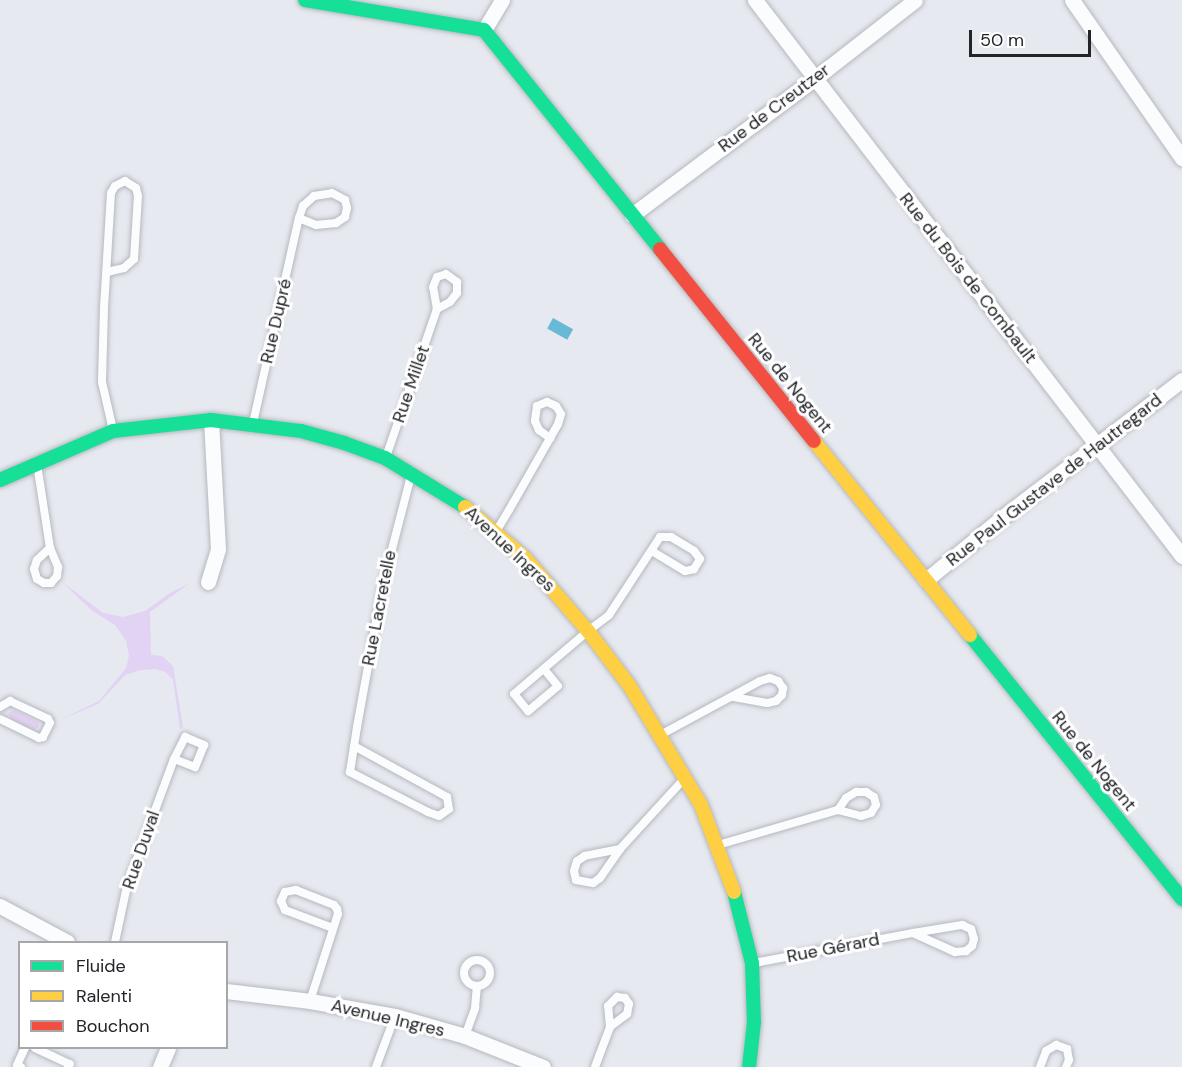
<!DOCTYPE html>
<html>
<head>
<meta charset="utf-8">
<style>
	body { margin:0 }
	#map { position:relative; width:1182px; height:1067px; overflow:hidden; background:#e6e9f0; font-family:"DM Sans",sans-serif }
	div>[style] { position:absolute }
	.green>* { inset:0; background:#e2d2f4 }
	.water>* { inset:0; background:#67b9d6; transform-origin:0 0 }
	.roads { filter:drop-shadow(0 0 2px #b6b8bd) drop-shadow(0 0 2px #b6b8bd) }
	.lane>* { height:8px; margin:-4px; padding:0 4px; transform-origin:4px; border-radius:4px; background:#fbfcfd }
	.lane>.ring { margin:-4px; padding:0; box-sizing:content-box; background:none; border:8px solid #fbfcfd; border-radius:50% }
	.street>* { height:15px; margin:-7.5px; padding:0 7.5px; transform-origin:7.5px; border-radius:7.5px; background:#fbfcfd }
	.fast>* { height:14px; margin:-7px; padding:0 7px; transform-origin:7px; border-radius:7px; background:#16e098 }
	.slow>* { height:14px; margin:-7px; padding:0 7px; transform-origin:7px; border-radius:7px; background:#ffcf43 }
	.jam>* { height:14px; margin:-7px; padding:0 7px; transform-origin:7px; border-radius:7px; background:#f24e42 }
	span { translate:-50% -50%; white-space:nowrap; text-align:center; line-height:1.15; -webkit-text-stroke:6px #fff; paint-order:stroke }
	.street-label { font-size:18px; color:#232429 }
	.legend { position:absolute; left:18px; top:941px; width:210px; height:108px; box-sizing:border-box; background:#fff; border:2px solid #a7a7a9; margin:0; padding:8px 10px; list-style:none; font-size:18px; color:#232429 }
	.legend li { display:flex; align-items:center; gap:12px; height:30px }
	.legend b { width:30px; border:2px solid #a7a7a9 }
	.scale { position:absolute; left:969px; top:30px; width:122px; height:27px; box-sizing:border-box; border:3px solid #232429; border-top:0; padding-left:8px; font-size:18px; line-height:21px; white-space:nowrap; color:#232429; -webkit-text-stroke:4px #fff; paint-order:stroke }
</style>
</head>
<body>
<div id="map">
	<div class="green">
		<i style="clip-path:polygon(61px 581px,103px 613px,123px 617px,145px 611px,170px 593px,190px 583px,150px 612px,151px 655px,162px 656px,173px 666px,183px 727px,180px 729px,173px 679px,165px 672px,156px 669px,141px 670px,125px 675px,98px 704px,62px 719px,99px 701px,126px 668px,129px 656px,126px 641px,116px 626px,90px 609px)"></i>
		<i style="clip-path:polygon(14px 710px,38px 722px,39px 727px,33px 730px,11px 719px,8px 713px)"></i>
	</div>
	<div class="water">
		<i style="left:553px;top:318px;width:23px;height:12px;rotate:29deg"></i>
	</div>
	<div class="roads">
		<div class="lane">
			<i style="left:107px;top:272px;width:17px;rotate:-13deg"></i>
			<i style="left:124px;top:268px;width:13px;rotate:-42deg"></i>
			<i style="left:134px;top:259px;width:63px;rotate:-86.4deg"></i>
			<i style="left:138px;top:196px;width:8px;rotate:-104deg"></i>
			<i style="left:136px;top:188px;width:13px;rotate:-148deg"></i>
			<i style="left:125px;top:181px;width:11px;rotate:153deg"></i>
			<i style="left:115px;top:186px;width:8px;rotate:120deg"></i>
			<i style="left:111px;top:193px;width:116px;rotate:93.5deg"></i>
			<i style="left:104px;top:309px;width:73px;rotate:91.6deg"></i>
			<i style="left:102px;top:382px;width:49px;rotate:77.1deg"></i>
			<i style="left:253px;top:423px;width:210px;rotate:-77.4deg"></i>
			<i style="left:299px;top:218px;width:13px;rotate:-72deg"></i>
			<i style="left:303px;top:206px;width:15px;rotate:-42deg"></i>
			<i style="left:314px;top:196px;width:18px;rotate:-9deg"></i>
			<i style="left:332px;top:193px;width:15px;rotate:28deg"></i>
			<i style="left:345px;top:200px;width:8px;rotate:76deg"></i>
			<i style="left:347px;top:208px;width:9px;rotate:103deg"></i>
			<i style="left:345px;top:217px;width:11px;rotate:146deg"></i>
			<i style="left:336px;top:223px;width:20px;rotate:174deg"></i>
			<i style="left:316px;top:225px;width:18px;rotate:-158deg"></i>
			<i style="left:386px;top:457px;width:157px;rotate:-71deg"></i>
			<i style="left:437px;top:309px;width:22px;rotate:-100deg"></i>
			<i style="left:433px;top:287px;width:11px;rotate:-68deg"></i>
			<i style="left:437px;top:277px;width:9px;rotate:-18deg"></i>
			<i style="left:446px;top:274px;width:14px;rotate:36deg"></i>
			<i style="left:457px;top:282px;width:11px;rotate:90deg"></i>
			<i style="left:457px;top:293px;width:11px;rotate:128deg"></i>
			<i style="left:450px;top:302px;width:15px;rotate:152deg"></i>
			<i style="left:37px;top:464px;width:85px;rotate:81.2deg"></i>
			<i style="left:50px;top:548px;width:21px;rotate:67deg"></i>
			<i style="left:58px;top:567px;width:9px;rotate:96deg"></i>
			<i style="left:57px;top:576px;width:9px;rotate:131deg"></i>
			<i style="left:51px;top:583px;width:7px;rotate:180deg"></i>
			<i style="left:44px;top:583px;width:8px;rotate:-150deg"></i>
			<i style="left:37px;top:579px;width:10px;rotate:-107deg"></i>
			<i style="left:34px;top:569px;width:9px;rotate:-72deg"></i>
			<i style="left:37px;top:560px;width:18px;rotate:-43deg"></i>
			<i style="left:497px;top:530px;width:23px;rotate:-59deg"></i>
			<i style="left:509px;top:510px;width:83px;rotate:-60.3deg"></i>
			<i style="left:550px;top:438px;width:16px;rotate:-60deg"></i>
			<i style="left:558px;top:424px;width:10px;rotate:-73deg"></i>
			<i style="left:561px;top:414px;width:9px;rotate:-122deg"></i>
			<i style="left:556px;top:406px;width:10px;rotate:-156deg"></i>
			<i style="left:547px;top:402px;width:11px;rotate:158deg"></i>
			<i style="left:537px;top:406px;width:15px;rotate:98deg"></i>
			<i style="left:535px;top:421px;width:10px;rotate:66deg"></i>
			<i style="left:539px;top:430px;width:14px;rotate:36deg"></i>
			<i style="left:544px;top:669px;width:22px;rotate:51deg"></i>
			<i style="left:558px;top:686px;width:39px;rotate:140deg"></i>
			<i style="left:528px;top:711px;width:22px;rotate:-129deg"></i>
			<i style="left:514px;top:694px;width:97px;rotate:-40.4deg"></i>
			<i style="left:588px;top:631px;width:26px;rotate:-37deg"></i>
			<i style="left:609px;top:615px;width:93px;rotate:-56.8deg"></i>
			<i style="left:660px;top:537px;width:11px"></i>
			<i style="left:671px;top:537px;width:27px;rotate:31deg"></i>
			<i style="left:694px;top:551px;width:10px;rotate:53deg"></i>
			<i style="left:700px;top:559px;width:12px;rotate:121deg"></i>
			<i style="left:694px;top:569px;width:9px;rotate:167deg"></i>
			<i style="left:685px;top:571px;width:39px;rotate:-149deg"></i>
			<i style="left:0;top:707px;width:12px;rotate:-31deg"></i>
			<i style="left:10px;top:701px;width:42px;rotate:25.3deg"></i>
			<i style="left:48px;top:719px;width:4px;rotate:63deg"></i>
			<i style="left:50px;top:723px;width:16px;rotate:117deg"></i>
			<i style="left:43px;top:737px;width:4px;rotate:166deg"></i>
			<i style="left:39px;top:738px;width:43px;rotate:-154deg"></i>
			<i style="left:662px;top:734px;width:111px;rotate:-28.4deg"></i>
			<i style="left:760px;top:681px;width:10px;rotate:-17deg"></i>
			<i style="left:770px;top:678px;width:9px;rotate:21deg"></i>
			<i style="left:778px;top:681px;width:9px;rotate:54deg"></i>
			<i style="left:783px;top:688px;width:7px;rotate:98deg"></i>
			<i style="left:782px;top:695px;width:8px;rotate:135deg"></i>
			<i style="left:776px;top:701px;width:9px;rotate:167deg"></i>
			<i style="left:767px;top:703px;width:35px;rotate:-170deg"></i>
			<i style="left:354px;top:746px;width:106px;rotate:28.7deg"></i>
			<i style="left:447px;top:797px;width:12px;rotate:81deg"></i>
			<i style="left:449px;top:809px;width:12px;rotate:145deg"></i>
			<i style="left:439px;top:816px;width:12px;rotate:-160deg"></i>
			<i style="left:428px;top:812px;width:88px;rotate:-152.9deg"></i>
			<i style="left:350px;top:772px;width:46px;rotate:-81.2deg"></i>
			<i style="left:357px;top:727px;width:145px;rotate:-79.7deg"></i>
			<i style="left:383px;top:584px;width:112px;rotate:-75.5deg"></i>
			<i style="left:718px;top:845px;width:125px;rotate:-16.3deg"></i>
			<i style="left:838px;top:810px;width:14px;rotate:-56deg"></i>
			<i style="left:846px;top:798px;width:12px;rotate:-31deg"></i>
			<i style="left:856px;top:792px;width:10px"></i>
			<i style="left:866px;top:792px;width:9px;rotate:32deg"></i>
			<i style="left:874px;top:797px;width:8px;rotate:76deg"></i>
			<i style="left:876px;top:805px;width:9px;rotate:122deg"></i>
			<i style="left:871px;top:813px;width:10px;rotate:163deg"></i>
			<i style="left:861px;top:816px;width:24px;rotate:-165deg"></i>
			<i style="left:620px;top:849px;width:36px;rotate:169deg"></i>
			<i style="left:585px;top:856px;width:9px;rotate:148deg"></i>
			<i style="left:577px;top:861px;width:10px;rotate:107deg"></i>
			<i style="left:574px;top:871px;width:9px;rotate:77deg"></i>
			<i style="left:576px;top:880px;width:17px;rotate:10deg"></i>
			<i style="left:593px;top:883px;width:9px;rotate:-36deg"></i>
			<i style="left:600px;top:878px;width:35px;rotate:-55deg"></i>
			<i style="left:620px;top:849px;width:95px;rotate:-47.6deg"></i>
			<i style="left:115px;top:942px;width:57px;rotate:-77.9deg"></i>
			<i style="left:127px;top:886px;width:135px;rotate:-69.7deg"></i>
			<i style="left:174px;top:759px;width:25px;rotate:-63deg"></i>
			<i style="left:185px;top:737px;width:21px;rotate:23deg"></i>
			<i style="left:204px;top:745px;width:24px;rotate:112deg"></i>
			<i style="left:195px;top:767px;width:22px;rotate:-159deg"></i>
			<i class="ring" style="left:464px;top:960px;width:18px;height:18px"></i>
			<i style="left:754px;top:963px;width:162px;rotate:-10.7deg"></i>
			<i style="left:913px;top:933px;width:50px;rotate:-9.3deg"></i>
			<i style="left:962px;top:925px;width:10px;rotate:24deg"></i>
			<i style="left:971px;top:929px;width:10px;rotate:73deg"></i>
			<i style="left:974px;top:939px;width:7px;rotate:106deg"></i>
			<i style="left:972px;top:946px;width:8px;rotate:140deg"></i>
			<i style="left:966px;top:951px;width:11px;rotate:175deg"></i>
			<i style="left:955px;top:952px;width:46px;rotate:-155.7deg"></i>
			<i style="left:310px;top:1001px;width:91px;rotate:-72.2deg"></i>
			<i style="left:338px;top:914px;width:5px;rotate:-101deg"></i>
			<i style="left:337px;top:909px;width:5px;rotate:-127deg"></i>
			<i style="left:334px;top:905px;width:41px;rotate:-158.5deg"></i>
			<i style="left:296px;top:890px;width:11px;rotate:170deg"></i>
			<i style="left:285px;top:892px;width:10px;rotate:114deg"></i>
			<i style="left:281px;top:901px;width:10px;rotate:66deg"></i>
			<i style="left:285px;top:910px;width:51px;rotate:20.6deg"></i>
			<i style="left:465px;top:1036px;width:30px;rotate:-70deg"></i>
			<i style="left:475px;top:1008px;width:21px;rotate:-85deg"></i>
			<i style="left:35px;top:1048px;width:38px;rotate:25deg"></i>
			<i style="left:70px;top:1064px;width:4px;rotate:124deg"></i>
			<i style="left:21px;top:1067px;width:4px;rotate:-153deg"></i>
			<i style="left:17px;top:1065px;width:19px;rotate:-65deg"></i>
			<i style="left:376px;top:1067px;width:54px;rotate:-69.6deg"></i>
			<i style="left:595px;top:1067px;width:43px;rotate:-69.4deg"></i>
			<i style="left:610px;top:1027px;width:21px;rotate:-95deg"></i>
			<i style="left:608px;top:1006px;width:13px;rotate:-45deg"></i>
			<i style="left:617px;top:997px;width:8px;rotate:7deg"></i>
			<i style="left:625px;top:998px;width:7px;rotate:56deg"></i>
			<i style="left:629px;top:1004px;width:10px;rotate:101deg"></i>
			<i style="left:627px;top:1014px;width:21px;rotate:143deg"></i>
			<i style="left:1040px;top:1067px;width:17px;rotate:-69deg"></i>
			<i style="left:1046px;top:1051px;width:12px;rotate:-31deg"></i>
			<i style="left:1056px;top:1045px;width:12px;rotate:20deg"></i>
			<i style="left:1067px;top:1049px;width:11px;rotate:80deg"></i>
			<i style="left:1069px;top:1060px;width:8px;rotate:113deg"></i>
		</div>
		<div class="street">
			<i style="left:755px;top:0;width:701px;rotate:52.48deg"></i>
			<i style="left:1072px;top:0;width:193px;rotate:55.2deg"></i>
			<i style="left:484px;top:30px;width:35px;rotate:-59deg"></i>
			<i style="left:632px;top:215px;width:227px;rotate:-36.8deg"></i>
			<i style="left:814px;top:79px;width:128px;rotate:-38deg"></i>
			<i style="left:926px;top:580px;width:96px;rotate:-39.5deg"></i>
			<i style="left:1000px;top:519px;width:229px;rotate:-37.4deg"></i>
			<i style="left:208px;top:582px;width:34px;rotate:-73deg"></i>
			<i style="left:218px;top:549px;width:129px;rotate:-93.1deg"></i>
			<i style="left:0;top:906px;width:76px;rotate:28.2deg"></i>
			<i style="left:226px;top:991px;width:85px;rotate:6.8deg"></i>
			<i style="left:310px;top:1001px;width:86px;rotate:10deg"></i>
			<i style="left:395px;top:1016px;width:73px;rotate:15.9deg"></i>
			<i style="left:465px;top:1036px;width:84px;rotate:21.7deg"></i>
			<i style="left:160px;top:1067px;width:21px;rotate:-67deg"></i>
		</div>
		<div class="fast">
			<i style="left:305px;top:0;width:181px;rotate:9.5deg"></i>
			<i style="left:484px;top:30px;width:281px;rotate:51.2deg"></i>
			<i style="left:0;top:480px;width:123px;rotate:-23.4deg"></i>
			<i style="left:113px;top:431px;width:99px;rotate:-6.4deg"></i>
			<i style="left:211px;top:420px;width:91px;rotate:7deg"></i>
			<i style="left:301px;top:431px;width:45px;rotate:15.6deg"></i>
			<i style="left:344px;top:443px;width:44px;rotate:20.1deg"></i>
			<i style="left:385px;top:458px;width:94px;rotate:31.5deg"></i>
			<i style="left:970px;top:635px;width:339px;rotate:51.2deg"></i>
			<i style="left:734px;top:892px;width:73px;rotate:75.8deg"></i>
			<i style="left:752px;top:963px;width:59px;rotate:88.1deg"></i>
			<i style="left:754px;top:1022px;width:45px;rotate:96.3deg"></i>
		</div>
		<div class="slow">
			<i style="left:814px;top:441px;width:249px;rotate:51.2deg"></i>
			<i style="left:465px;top:507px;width:80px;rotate:40.4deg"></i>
			<i style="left:526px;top:559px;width:95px;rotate:49.3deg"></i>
			<i style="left:588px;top:631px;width:68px;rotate:52.8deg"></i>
			<i style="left:629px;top:685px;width:140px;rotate:59deg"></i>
			<i style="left:701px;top:805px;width:93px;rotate:69.2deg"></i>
		</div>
		<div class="jam">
			<i style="left:660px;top:249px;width:246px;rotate:51.3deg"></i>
		</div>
	</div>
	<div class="street-label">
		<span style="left:774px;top:108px;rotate:-37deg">Rue de Creutzer</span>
		<span style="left:968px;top:278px;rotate:52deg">Rue du Bois de Combault</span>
		<span style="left:276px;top:321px;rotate:-77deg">Rue Dupré</span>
		<span style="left:790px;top:383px;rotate:51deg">Rue de Nogent</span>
		<span style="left:411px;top:384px;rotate:-71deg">Rue Millet</span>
		<span style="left:1054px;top:480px;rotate:-38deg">Rue Paul Gustave de Hautregard</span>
		<span style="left:510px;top:549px;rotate:43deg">Avenue Ingres</span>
		<span style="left:379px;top:608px;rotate:-79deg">Rue Lacretelle</span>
		<span style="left:1094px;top:761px;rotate:51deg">Rue de Nogent</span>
		<span style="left:141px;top:850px;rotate:-71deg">Rue Duval</span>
		<span style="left:833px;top:948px;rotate:-11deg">Rue Gérard</span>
		<span style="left:388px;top:1018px;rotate:13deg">Avenue Ingres</span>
	</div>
	<ul class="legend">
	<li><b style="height:8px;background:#16e098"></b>Fluide</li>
	<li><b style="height:8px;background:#ffcf43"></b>Ralenti</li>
	<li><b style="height:8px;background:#f24e42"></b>Bouchon</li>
	</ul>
	<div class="scale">50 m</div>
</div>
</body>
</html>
